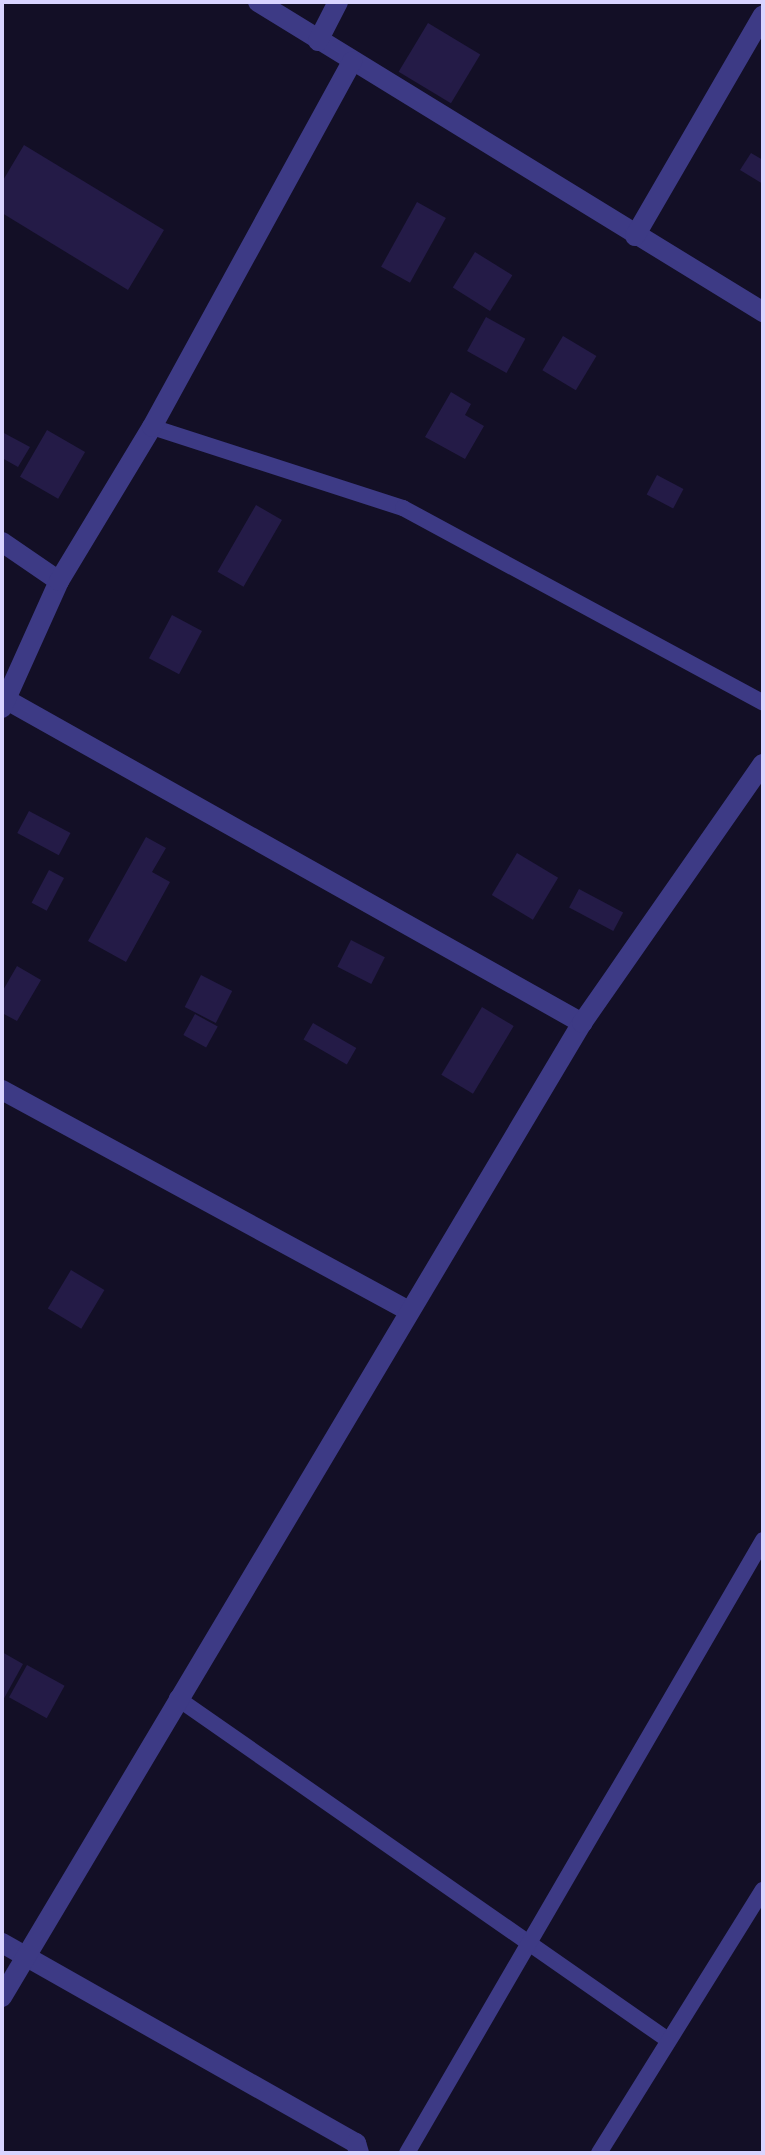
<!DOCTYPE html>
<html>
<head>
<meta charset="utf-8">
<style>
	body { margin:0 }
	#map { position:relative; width:765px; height:2155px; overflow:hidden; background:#130f26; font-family:Lato,sans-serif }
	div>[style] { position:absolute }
	.building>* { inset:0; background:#241b47; transform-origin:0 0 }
	.lane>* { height:16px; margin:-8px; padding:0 8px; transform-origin:8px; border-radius:8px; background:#3d3a85 }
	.street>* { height:20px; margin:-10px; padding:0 10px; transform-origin:10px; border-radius:10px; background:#3d3a85 }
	span { translate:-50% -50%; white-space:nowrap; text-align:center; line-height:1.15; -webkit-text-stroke:6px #130f26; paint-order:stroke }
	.frame { position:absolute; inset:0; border:4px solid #d9d4ff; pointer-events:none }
</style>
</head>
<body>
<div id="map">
	<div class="building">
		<i style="left:428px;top:23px;width:61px;height:57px;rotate:31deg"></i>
		<i style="clip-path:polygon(24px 145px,164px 230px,128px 290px,2px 213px,2px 182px)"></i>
		<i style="clip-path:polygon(751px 153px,763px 160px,763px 184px,740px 170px)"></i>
		<i style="left:417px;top:202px;width:33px;height:74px;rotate:29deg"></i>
		<i style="left:475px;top:252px;width:44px;height:42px;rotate:32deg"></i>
		<i style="left:486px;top:317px;width:45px;height:39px;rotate:29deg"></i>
		<i style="left:563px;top:336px;width:39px;height:40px;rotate:31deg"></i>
		<i style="clip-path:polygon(451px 392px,471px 404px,465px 415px,484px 426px,465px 459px,425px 437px)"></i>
		<i style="left:47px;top:430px;width:44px;height:54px;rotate:30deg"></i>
		<i style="clip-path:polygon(2px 432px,30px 447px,18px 467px,2px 458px)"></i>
		<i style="left:657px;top:475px;width:30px;height:22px;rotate:28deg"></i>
		<i style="left:256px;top:505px;width:30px;height:77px;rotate:30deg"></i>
		<i style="left:172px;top:615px;width:34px;height:49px;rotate:28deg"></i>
		<i style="left:29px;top:811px;width:47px;height:25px;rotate:28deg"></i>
		<i style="clip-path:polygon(146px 837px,166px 848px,152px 872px,170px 882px,126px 962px,88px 941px)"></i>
		<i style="left:517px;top:853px;width:48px;height:49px;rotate:31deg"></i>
		<i style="left:49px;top:870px;width:17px;height:37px;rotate:28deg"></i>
		<i style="left:579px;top:889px;width:50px;height:21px;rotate:28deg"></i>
		<i style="left:351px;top:940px;width:38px;height:30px;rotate:27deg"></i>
		<i style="clip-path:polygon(17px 966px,41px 980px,17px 1021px,2px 1013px,2px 992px)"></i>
		<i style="left:201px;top:975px;width:35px;height:36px;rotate:27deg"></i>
		<i style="left:482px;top:1007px;width:37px;height:79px;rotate:31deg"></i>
		<i style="left:195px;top:1014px;width:26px;height:24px;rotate:29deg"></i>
		<i style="left:313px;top:1023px;width:50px;height:19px;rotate:30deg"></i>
		<i style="left:71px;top:1270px;width:39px;height:45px;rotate:31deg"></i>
		<i style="clip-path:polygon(2px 1652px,23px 1664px,2px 1702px)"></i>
		<i style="left:27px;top:1665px;width:43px;height:37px;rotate:29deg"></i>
	</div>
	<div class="lane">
		<i style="left:152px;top:427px;width:264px;rotate:17.9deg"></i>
		<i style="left:403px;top:508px;width:409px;rotate:28.4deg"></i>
		<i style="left:177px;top:1698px;width:598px;rotate:34.86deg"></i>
		<i style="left:407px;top:2153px;width:709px;rotate:-59.85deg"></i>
		<i style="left:599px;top:2153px;width:310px;rotate:-58.1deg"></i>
	</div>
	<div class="street">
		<i style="left:258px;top:2px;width:593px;rotate:31.54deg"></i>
		<i style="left:318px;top:41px;width:44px;rotate:-62.9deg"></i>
		<i style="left:635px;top:236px;width:255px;rotate:-59.9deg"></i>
		<i style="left:2px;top:542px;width:69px;rotate:34.4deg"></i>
		<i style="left:7px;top:700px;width:660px;rotate:29.32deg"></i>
		<i style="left:2px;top:708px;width:139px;rotate:-65.8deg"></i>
		<i style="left:59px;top:581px;width:180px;rotate:-58.9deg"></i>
		<i style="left:152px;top:427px;width:417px;rotate:-61.3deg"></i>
		<i style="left:2px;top:1090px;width:461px;rotate:28.5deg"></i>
		<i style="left:2px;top:1943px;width:407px;rotate:29.5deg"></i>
		<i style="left:356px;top:2143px;width:10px;rotate:73deg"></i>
		<i style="left:2px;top:1997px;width:1134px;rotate:-59.23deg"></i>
		<i style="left:582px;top:1023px;width:316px;rotate:-55.1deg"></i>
	</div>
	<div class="frame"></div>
</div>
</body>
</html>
